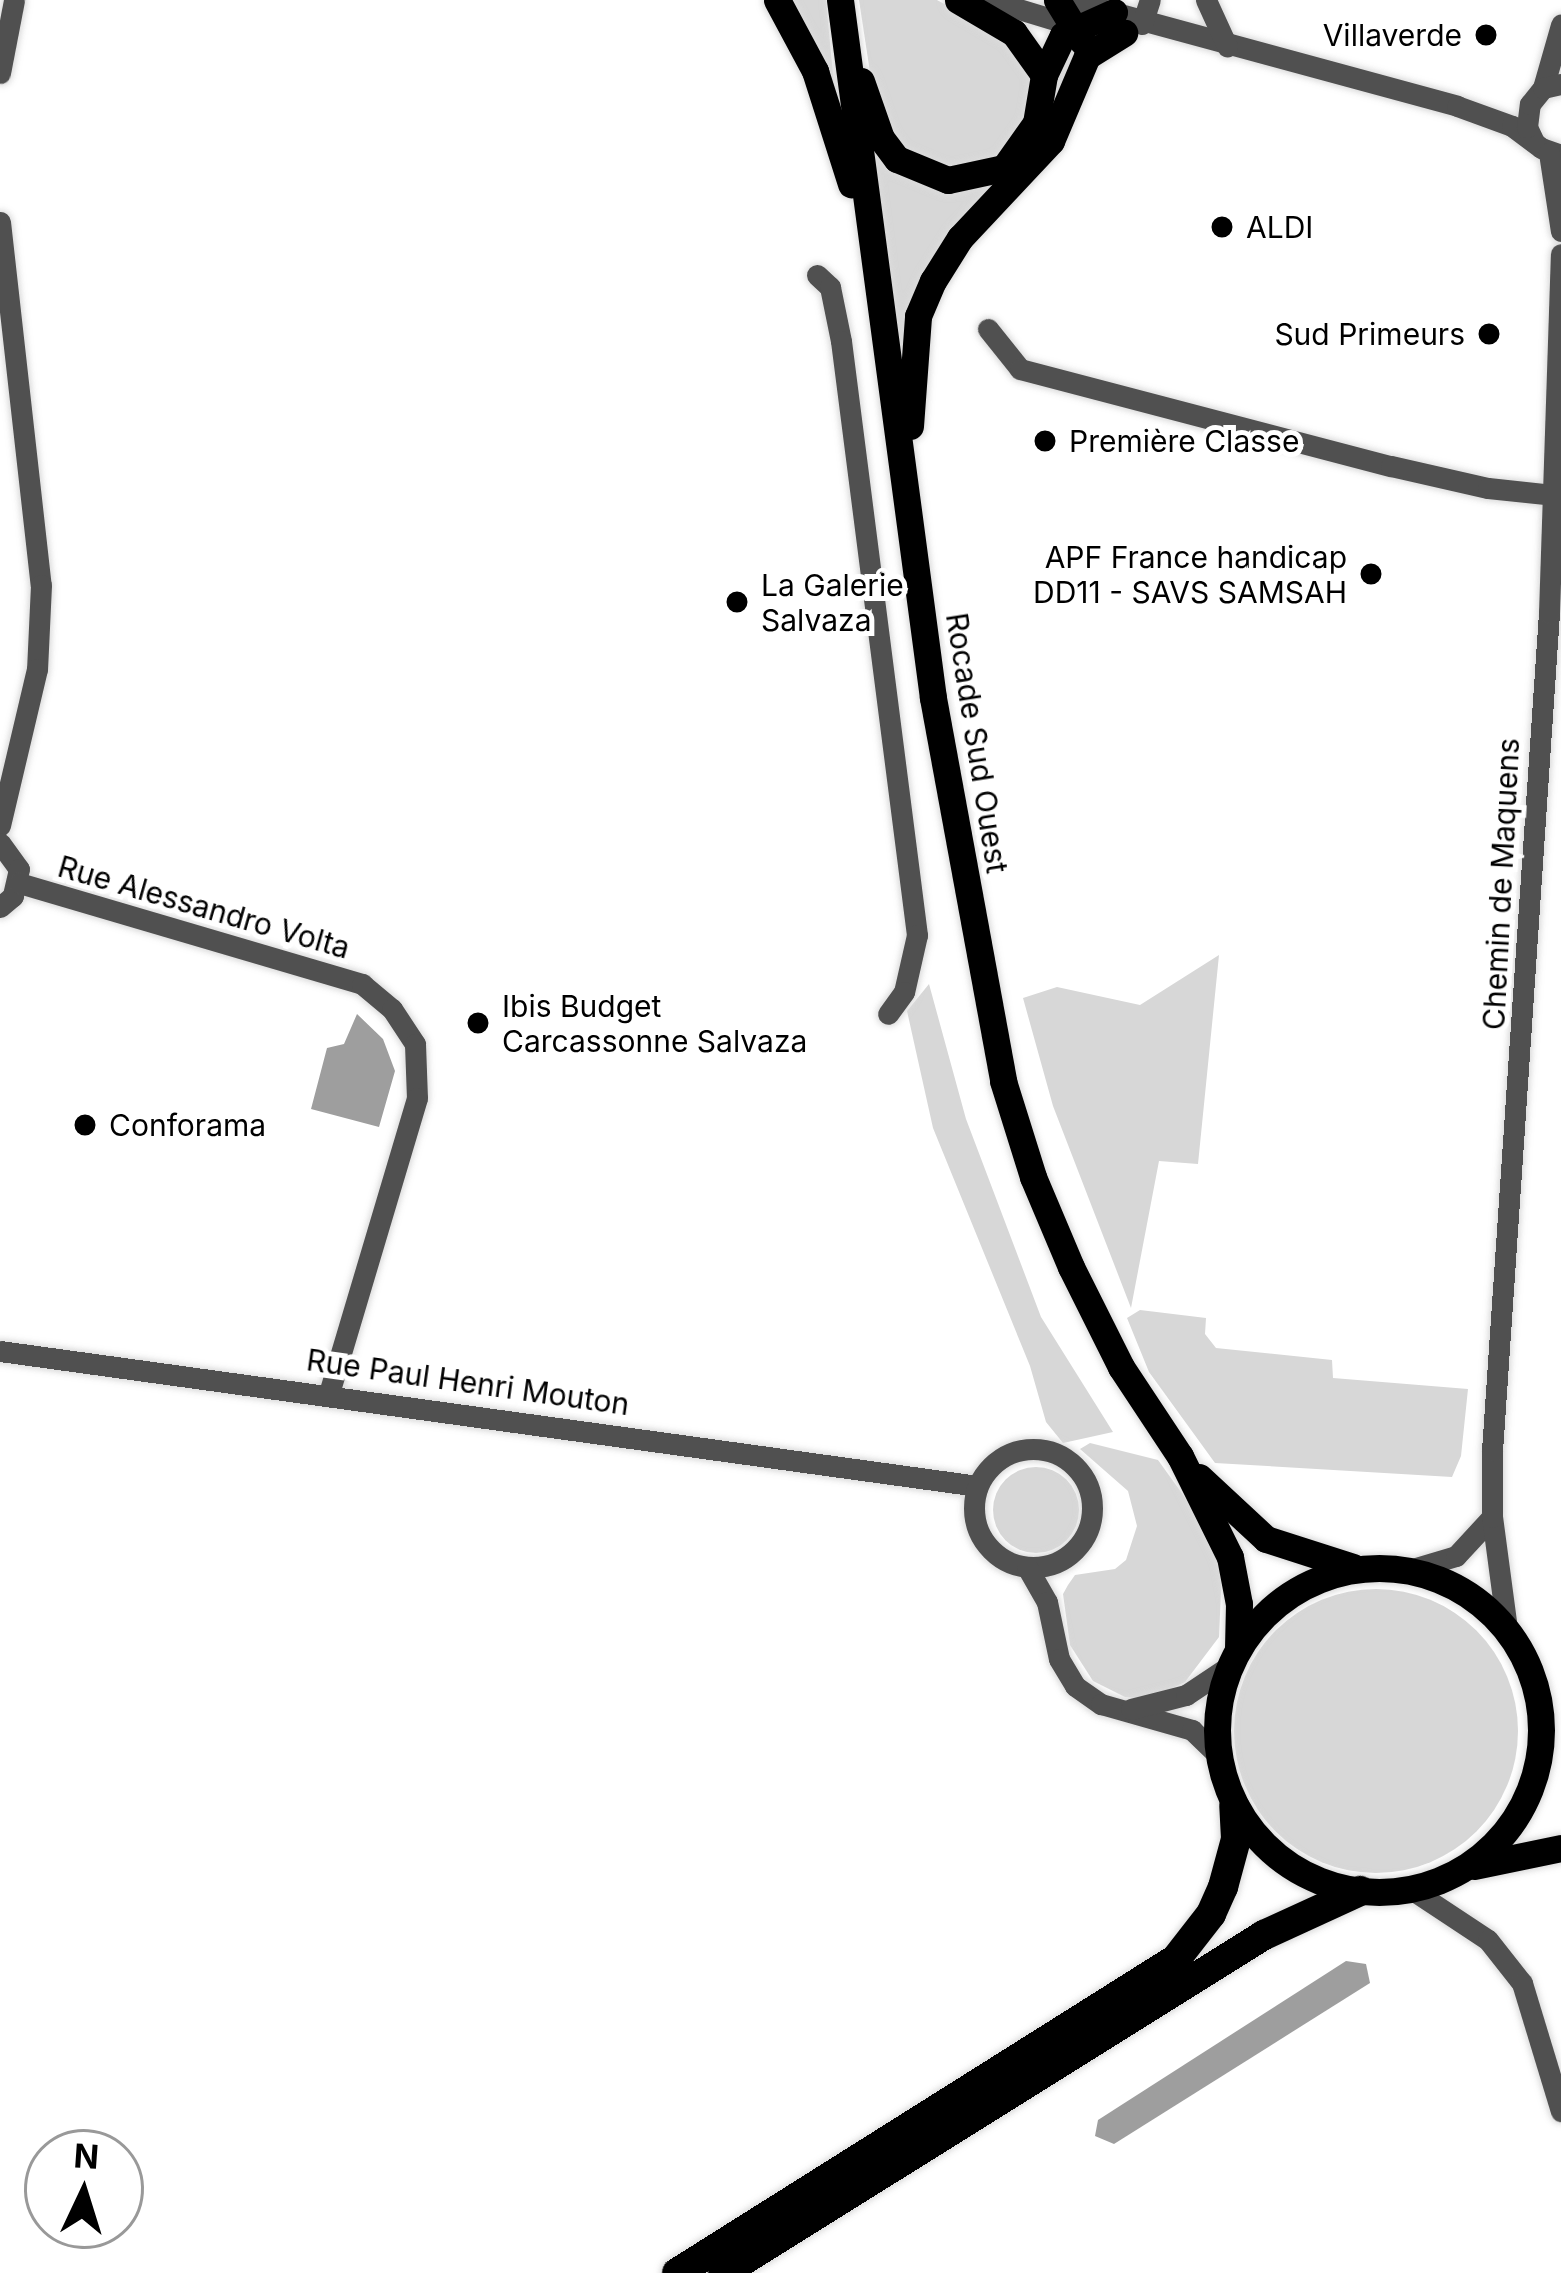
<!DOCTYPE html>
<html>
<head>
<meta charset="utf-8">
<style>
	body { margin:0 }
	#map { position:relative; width:1561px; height:2273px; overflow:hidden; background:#fff; font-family:Inter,sans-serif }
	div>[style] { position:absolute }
	.green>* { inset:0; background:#d7d7d7 }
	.round { border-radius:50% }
	.water>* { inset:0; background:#9e9e9e }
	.roads { filter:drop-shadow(0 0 3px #dbdbdb) drop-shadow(0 0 3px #dbdbdb) }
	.minor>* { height:21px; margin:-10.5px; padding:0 10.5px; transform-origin:10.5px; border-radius:10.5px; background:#505050 }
	.minor>.ring { margin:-10.5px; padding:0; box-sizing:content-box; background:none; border:21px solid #505050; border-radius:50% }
	.major>* { height:27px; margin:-13.5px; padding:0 13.5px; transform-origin:13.5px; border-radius:13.5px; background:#000 }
	.major>.ring { margin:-13.5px; padding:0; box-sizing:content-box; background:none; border:27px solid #000; border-radius:50% }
	.highway>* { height:30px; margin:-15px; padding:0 15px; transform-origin:15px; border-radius:15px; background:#000 }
	.dots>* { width:33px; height:33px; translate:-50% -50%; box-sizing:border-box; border:6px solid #fff; border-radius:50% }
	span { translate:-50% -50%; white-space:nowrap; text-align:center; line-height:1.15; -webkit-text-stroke:10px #fff; paint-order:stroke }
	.poi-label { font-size:30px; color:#000 }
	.right { translate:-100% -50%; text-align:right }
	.left { translate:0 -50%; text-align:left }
	.street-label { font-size:30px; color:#000 }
	.north { position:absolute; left:24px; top:2129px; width:120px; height:120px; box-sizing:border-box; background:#fff; border:3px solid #999; border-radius:50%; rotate:4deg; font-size:33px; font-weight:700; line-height:48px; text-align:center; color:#000 }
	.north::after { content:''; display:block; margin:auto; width:42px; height:54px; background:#000; clip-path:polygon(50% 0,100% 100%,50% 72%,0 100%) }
</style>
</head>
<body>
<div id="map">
	<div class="green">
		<i style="clip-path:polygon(787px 0,826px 0,837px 117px)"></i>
		<i style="clip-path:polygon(859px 0,937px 0,1010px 40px,1028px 66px,1033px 95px,1029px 125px,997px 162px,929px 169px,891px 138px,873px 92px)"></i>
		<i style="clip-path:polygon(1074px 43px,1075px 68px,1047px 135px,1023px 167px,936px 259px,914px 318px,906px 379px,866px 120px,882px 155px,904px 175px,929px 185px,984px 187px,1032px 152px,1046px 123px,1058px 55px)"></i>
		<i style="clip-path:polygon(1219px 955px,1198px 1164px,1159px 1161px,1131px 1308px,1053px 1106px,1023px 998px,1057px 987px,1140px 1005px)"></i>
		<i style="clip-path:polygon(929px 984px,966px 1119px,1041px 1317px,1113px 1432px,1063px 1443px,1046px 1422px,1030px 1366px,933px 1128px,907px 1011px)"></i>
		<i style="clip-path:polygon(1140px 1310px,1206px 1318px,1205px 1334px,1216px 1348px,1332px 1360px,1333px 1378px,1468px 1389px,1461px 1456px,1452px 1477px,1215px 1463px,1149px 1372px,1127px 1318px)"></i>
		<i style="clip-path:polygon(1090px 1443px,1158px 1460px,1199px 1517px,1222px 1569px,1219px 1637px,1185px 1682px,1149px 1699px,1125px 1697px,1093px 1681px,1070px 1645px,1063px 1594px,1068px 1585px,1075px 1575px,1115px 1569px,1126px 1560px,1137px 1526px,1128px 1491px,1080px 1449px)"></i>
		<i class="round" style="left:993px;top:1467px;width:86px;height:86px"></i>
		<i class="round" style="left:1234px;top:1589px;width:284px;height:284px"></i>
	</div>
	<div class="water">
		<i style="clip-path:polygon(357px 1014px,383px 1039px,395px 1071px,379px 1127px,311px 1109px,327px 1048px,344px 1044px)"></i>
		<i style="clip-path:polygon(1346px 1961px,1366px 1964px,1370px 1983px,1114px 2144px,1095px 2136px,1098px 2120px)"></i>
	</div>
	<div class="roads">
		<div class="minor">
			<i style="left:989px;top:0;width:93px;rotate:16.9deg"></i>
			<i style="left:1068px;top:0;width:403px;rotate:15.2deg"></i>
			<i style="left:1457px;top:106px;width:59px;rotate:20deg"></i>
			<i style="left:1512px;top:126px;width:36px;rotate:37deg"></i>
			<i style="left:1541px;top:148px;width:21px;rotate:19deg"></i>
			<i style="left:1206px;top:0;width:51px;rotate:65.5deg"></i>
			<i style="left:1142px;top:24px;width:25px;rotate:-72deg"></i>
			<i style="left:0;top:73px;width:74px;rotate:-79.1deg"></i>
			<i style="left:1543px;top:88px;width:66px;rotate:-74.1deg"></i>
			<i style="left:1534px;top:142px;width:17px;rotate:-115deg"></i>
			<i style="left:1527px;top:127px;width:23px;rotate:-83deg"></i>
			<i style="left:1530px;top:104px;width:21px;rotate:-51deg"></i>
			<i style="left:1543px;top:88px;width:18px;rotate:-13deg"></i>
			<i style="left:1549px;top:153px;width:79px;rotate:81.3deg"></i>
			<i style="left:0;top:222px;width:365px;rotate:83.6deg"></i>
			<i style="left:41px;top:585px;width:84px;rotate:92.7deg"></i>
			<i style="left:37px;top:669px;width:161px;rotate:103.3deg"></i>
			<i style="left:817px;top:275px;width:18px;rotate:43deg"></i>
			<i style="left:830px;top:287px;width:55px;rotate:78.5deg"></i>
			<i style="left:841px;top:341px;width:599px;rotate:82.71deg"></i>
			<i style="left:917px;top:935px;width:58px;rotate:102.8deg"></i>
			<i style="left:904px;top:992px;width:27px;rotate:126deg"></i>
			<i style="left:988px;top:329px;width:51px;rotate:51.3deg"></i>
			<i style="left:1020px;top:369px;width:383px;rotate:14.7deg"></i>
			<i style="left:1391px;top:466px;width:99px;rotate:12.8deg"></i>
			<i style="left:1488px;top:488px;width:65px;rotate:6.1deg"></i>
			<i style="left:0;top:843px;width:32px;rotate:54deg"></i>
			<i style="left:19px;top:869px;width:28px;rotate:103deg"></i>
			<i style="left:13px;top:896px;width:17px;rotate:140deg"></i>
			<i style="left:19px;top:883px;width:358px;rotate:16.4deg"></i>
			<i style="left:362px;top:984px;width:39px;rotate:40deg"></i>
			<i style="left:392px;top:1009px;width:42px;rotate:56.7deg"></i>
			<i style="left:415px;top:1044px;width:54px;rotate:87.9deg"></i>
			<i style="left:417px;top:1098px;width:308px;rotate:106.6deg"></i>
			<i style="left:0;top:1351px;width:987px;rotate:7.86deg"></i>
			<i class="ring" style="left:974px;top:1449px;width:97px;height:97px"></i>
			<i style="left:1027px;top:1567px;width:40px;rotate:60.3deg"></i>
			<i style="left:1047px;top:1602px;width:58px;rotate:78.1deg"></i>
			<i style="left:1059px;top:1659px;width:31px;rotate:59deg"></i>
			<i style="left:1075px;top:1686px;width:32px;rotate:35deg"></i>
			<i style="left:1101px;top:1704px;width:95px;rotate:15.9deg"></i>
			<i style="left:1192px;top:1730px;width:36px;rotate:44deg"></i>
			<i style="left:1409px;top:1570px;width:49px;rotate:-16.6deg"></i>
			<i style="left:1456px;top:1556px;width:53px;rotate:-47.3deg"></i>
			<i style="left:1507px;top:1629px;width:113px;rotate:-97.6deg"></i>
			<i style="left:1492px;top:1517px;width:66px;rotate:-90deg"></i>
			<i style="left:1492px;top:1451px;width:840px;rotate:-86.11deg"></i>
			<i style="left:1549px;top:613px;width:359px;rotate:-88.1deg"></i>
			<i style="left:1131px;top:1709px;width:57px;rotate:-14.3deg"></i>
			<i style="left:1186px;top:1695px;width:50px;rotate:-33.7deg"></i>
			<i style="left:1411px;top:1889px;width:92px;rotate:33.5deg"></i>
			<i style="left:1488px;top:1940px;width:55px;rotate:51.7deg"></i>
			<i style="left:1522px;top:1983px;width:134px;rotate:73.1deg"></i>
		</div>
		<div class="major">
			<i style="left:777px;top:0;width:81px;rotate:61.8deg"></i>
			<i style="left:815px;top:71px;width:119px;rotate:72.3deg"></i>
			<i style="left:840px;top:0;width:704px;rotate:82.41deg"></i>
			<i style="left:933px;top:698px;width:389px;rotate:79.6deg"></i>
			<i style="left:1003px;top:1081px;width:101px;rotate:72.6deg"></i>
			<i style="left:1033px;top:1177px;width:98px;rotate:67.1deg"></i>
			<i style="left:1071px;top:1267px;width:112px;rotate:63.4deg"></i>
			<i style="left:1121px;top:1367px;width:107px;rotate:56.5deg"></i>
			<i style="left:1180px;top:1456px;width:113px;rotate:63.7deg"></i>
			<i style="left:1230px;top:1557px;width:48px;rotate:79.2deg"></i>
			<i style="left:1239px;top:1604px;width:43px;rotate:91.3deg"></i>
			<i style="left:1057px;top:0;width:48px;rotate:58.6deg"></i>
			<i style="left:1044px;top:75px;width:44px;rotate:-64.6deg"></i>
			<i style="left:1063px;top:35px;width:56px;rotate:-24.3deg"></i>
			<i style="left:861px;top:81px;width:60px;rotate:70.7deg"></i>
			<i style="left:881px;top:138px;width:26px;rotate:53deg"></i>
			<i style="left:897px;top:159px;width:55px;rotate:22.4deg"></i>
			<i style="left:948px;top:180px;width:57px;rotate:-12.1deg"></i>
			<i style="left:1004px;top:168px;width:55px;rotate:-54.6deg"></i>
			<i style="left:1036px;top:123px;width:49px;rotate:-80.5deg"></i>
			<i style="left:1044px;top:75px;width:52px;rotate:-125.5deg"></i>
			<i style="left:1014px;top:33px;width:65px;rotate:-149.5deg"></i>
			<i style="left:910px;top:426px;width:110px;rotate:-85.8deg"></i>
			<i style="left:918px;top:316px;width:38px;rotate:-67deg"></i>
			<i style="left:933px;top:281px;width:51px;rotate:-57.9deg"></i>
			<i style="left:960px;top:238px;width:133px;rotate:-46.8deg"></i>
			<i style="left:1051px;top:141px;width:92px;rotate:-67deg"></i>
			<i style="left:1087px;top:56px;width:44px;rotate:-31.9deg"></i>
			<i style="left:1199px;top:1477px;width:91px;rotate:42.8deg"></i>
			<i style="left:1266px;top:1539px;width:91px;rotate:17.8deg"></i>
			<i class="ring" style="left:1217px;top:1568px;width:297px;height:297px"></i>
			<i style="left:1474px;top:1866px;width:89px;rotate:-11.7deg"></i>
		</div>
		<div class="highway">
			<i style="left:677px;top:2273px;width:590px;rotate:-32.18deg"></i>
			<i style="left:1176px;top:1959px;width:57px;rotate:-52.1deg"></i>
			<i style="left:1211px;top:1914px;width:30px;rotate:-66deg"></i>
			<i style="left:1223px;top:1887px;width:50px;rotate:-74.8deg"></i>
			<i style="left:1236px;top:1839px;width:33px;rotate:-93deg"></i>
			<i style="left:723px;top:2273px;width:638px;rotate:-32deg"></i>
			<i style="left:1264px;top:1935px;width:106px;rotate:-24.6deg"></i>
		</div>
	</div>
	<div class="dots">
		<i style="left:1486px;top:35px;background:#000"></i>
		<i style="left:1222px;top:227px;background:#000"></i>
		<i style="left:1489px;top:334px;background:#000"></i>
		<i style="left:1045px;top:441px;background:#000"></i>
		<i style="left:1371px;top:574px;background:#000"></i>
		<i style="left:737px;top:602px;background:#000"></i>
		<i style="left:478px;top:1023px;background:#000"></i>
		<i style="left:85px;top:1125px;background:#000"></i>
	</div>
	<div class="poi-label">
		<span class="right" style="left:1462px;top:35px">Villaverde</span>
		<span class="left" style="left:1246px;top:227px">ALDI</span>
		<span class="right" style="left:1465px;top:334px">Sud Primeurs</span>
		<span class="left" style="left:1069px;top:441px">Première Classe</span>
		<span class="right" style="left:1347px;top:574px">APF France handicap<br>DD11 - SAVS SAMSAH</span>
		<span class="left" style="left:761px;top:602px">La Galerie<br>Salvaza</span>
		<span class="left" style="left:502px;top:1023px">Ibis Budget<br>Carcassonne Salvaza</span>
		<span class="left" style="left:109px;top:1125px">Conforama</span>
	</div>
	<div class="street-label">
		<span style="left:977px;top:743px;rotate:81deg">Rocade Sud Ouest</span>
		<span style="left:1501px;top:884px;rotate:-87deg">Chemin de Maquens</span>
		<span style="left:204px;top:907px;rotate:16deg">Rue Alessandro Volta</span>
		<span style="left:468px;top:1382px;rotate:8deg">Rue Paul Henri Mouton</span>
	</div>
	<div class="north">N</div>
</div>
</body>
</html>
